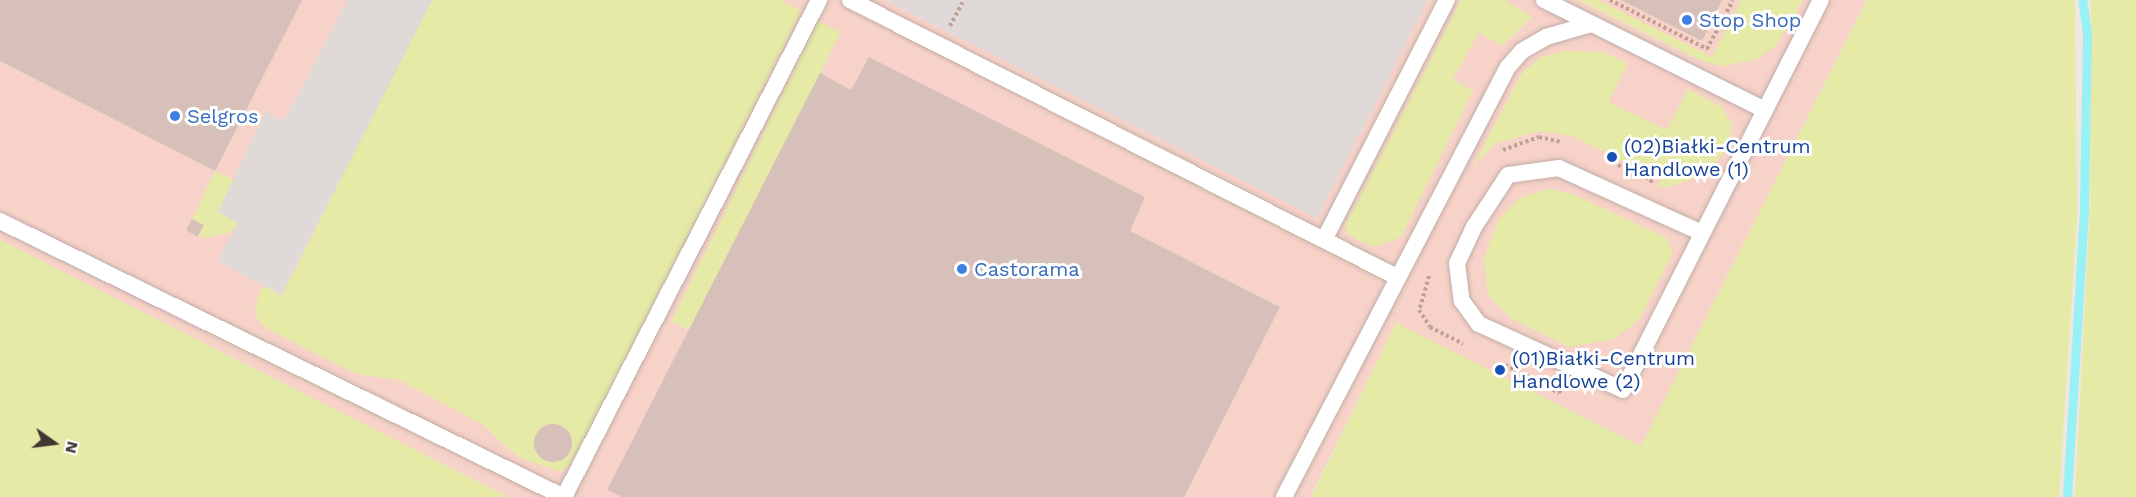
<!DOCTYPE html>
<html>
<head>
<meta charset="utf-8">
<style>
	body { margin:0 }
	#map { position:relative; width:2136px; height:497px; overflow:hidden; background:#f2e6e1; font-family:"Work Sans",sans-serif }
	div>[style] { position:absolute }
	.commercial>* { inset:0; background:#f7d2c9 }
	.green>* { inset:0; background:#e5eaa6; transform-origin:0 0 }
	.parking>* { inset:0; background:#dfd9d7 }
	.stream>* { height:9px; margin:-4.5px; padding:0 4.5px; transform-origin:4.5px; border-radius:4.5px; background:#98f2f5 }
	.building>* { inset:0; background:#d7c0b9; transform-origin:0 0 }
	.round { border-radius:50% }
	.path>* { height:4px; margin-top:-2px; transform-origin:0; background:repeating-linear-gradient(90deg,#c0a094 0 3px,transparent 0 6px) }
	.roads { filter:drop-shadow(0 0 2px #c0aea6) drop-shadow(0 0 2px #c0aea6) }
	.lane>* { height:16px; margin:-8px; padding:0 8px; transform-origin:8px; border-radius:8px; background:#fff }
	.dots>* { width:16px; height:16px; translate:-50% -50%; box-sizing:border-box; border:3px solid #fff; border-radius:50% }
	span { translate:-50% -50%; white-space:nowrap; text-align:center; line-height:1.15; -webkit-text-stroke:6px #fff; paint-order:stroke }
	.shop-label { font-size:20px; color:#366cbe }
	.left { translate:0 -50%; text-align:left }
	.transit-label { font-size:20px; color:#164399 }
	.north { position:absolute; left:24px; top:413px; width:60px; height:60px; -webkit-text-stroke:4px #fff; paint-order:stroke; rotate:104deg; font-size:16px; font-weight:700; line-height:24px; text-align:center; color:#433632 }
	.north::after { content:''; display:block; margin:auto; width:21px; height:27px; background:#433632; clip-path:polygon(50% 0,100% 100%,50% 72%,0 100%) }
</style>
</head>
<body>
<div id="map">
	<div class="commercial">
		<i style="clip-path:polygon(0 0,1867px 0,1641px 446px,1396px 324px,1310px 497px,508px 497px,0 240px)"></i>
	</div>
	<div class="green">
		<i style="clip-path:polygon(evenodd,432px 0,780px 0,801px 11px,576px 458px,561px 472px,518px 457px,482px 424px,399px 380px,356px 374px,266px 328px,257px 318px,255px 306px,261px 289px,265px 286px,282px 295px,432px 0,550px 424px,569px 432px,573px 446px,566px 458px,553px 463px,540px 457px,534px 445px,538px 431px,550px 424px)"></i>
		<i style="clip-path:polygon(1461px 0,1505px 0,1532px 17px,1502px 46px,1479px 32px,1453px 79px,1473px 91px,1401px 237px,1375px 247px,1358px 240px,1346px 233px,1346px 224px)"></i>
		<i style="clip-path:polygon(1578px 0,1598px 0,1712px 57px,1741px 0,1803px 0,1776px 46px,1755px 60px,1722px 66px,1702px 61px)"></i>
		<i style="clip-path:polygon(1867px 0,2075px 0,2077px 215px,2059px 497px,1311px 497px,1396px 323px,1641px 446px)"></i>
		<i style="clip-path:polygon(2091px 0,2136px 0,2136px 497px,2075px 497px,2090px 205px)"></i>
		<i style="left:818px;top:21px;width:25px;height:334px;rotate:26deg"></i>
		<i style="clip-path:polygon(1564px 51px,1602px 52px,1628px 63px,1608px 102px,1667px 130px,1688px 89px,1721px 106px,1732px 124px,1730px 145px,1704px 175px,1669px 187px,1658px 187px,1660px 179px,1572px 136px,1539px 131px,1495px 144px,1473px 166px,1522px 73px,1541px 57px)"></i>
		<i style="clip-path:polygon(215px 171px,234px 180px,218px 211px,238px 223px,229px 233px,204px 238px,198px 236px,204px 225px,192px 219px)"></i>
		<i style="clip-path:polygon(1547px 189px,1570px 193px,1665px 237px,1671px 246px,1672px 255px,1639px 320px,1614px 339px,1569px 347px,1512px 319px,1488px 295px,1484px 258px,1498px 220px,1520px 198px)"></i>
		<i style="clip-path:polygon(0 240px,370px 427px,508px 497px,0 497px)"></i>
	</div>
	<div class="parking">
		<i style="clip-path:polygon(348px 0,432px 0,281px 295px,217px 261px,238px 223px,218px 212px,265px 112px,284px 121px)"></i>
		<i style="clip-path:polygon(885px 0,1428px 0,1317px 218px)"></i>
	</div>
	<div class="stream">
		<i style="left:2067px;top:497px;width:290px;rotate:-86.6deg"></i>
		<i style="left:2084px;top:207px;width:173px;rotate:-89deg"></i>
		<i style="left:2087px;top:34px;width:34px;rotate:-98deg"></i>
	</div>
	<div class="building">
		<i style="clip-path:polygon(0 0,302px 0,215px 171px,0 61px)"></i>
		<i style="clip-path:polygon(1621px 0,1722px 0,1702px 41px)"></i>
		<i style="clip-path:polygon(869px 57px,1145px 197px,1130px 231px,1280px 307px,1184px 497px,622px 497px,607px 490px,820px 73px,851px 90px)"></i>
		<i style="left:192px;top:219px;width:13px;height:13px;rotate:27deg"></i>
		<i class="round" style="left:534px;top:424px;width:38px;height:38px"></i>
	</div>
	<div class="path">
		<i style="left:1610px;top:0;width:109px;rotate:26.8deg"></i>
		<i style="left:1707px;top:49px;width:55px;rotate:-62deg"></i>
		<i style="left:950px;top:26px;width:30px;rotate:-62deg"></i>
		<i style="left:1503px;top:150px;width:38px;rotate:-20deg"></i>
		<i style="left:1539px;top:137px;width:23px;rotate:13deg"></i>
		<i style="left:1607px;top:160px;width:49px;rotate:24deg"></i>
		<i style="left:1652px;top:180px;width:4px;rotate:124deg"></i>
		<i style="left:1429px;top:276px;width:35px;rotate:106deg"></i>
		<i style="left:1419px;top:310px;width:20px;rotate:57deg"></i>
		<i style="left:1430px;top:327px;width:37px;rotate:27deg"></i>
		<i style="left:1505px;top:365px;width:61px;rotate:27.4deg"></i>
		<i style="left:1559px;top:393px;width:8px;rotate:-67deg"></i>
	</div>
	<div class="roads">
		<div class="lane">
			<i style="left:850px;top:0;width:611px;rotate:26.86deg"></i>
			<i style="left:1544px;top:0;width:247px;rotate:26.5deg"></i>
			<i style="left:0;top:221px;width:628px;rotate:26.08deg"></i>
			<i style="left:1702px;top:233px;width:157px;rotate:-155.6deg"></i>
			<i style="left:1559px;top:168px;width:51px;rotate:172.2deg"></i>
			<i style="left:1508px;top:175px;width:62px;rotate:123.2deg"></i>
			<i style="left:1474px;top:227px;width:40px;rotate:115deg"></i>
			<i style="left:1457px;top:263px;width:38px;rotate:83deg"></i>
			<i style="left:1462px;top:301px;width:29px;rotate:54deg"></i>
			<i style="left:1479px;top:324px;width:158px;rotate:24.6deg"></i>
			<i style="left:1623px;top:390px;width:437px;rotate:-63.1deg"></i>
			<i style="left:1324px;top:240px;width:270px;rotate:-62.9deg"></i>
			<i style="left:564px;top:497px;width:559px;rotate:-62.84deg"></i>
			<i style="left:1284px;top:497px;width:485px;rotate:-62.5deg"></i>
			<i style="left:1508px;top:67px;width:21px;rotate:-49deg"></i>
			<i style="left:1522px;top:51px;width:28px;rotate:-30deg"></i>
			<i style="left:1546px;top:37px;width:47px;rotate:-16.1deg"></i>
		</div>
	</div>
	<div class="dots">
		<i style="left:1687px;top:20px;background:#3f7fe0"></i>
		<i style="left:175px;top:116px;background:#3f7fe0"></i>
		<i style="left:1612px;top:157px;background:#1a4fb4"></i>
		<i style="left:962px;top:269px;background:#3f7fe0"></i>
		<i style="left:1500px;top:370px;background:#1a4fb4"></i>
	</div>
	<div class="shop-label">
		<span class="left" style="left:1699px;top:20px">Stop Shop</span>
		<span class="left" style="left:187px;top:116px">Selgros</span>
		<span class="left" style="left:974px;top:269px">Castorama</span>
	</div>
	<div class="transit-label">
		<span class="left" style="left:1624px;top:158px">(02)Białki-Centrum<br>Handlowe (1)</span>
		<span class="left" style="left:1512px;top:370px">(01)Białki-Centrum<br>Handlowe (2)</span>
	</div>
	<div class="north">N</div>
</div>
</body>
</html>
